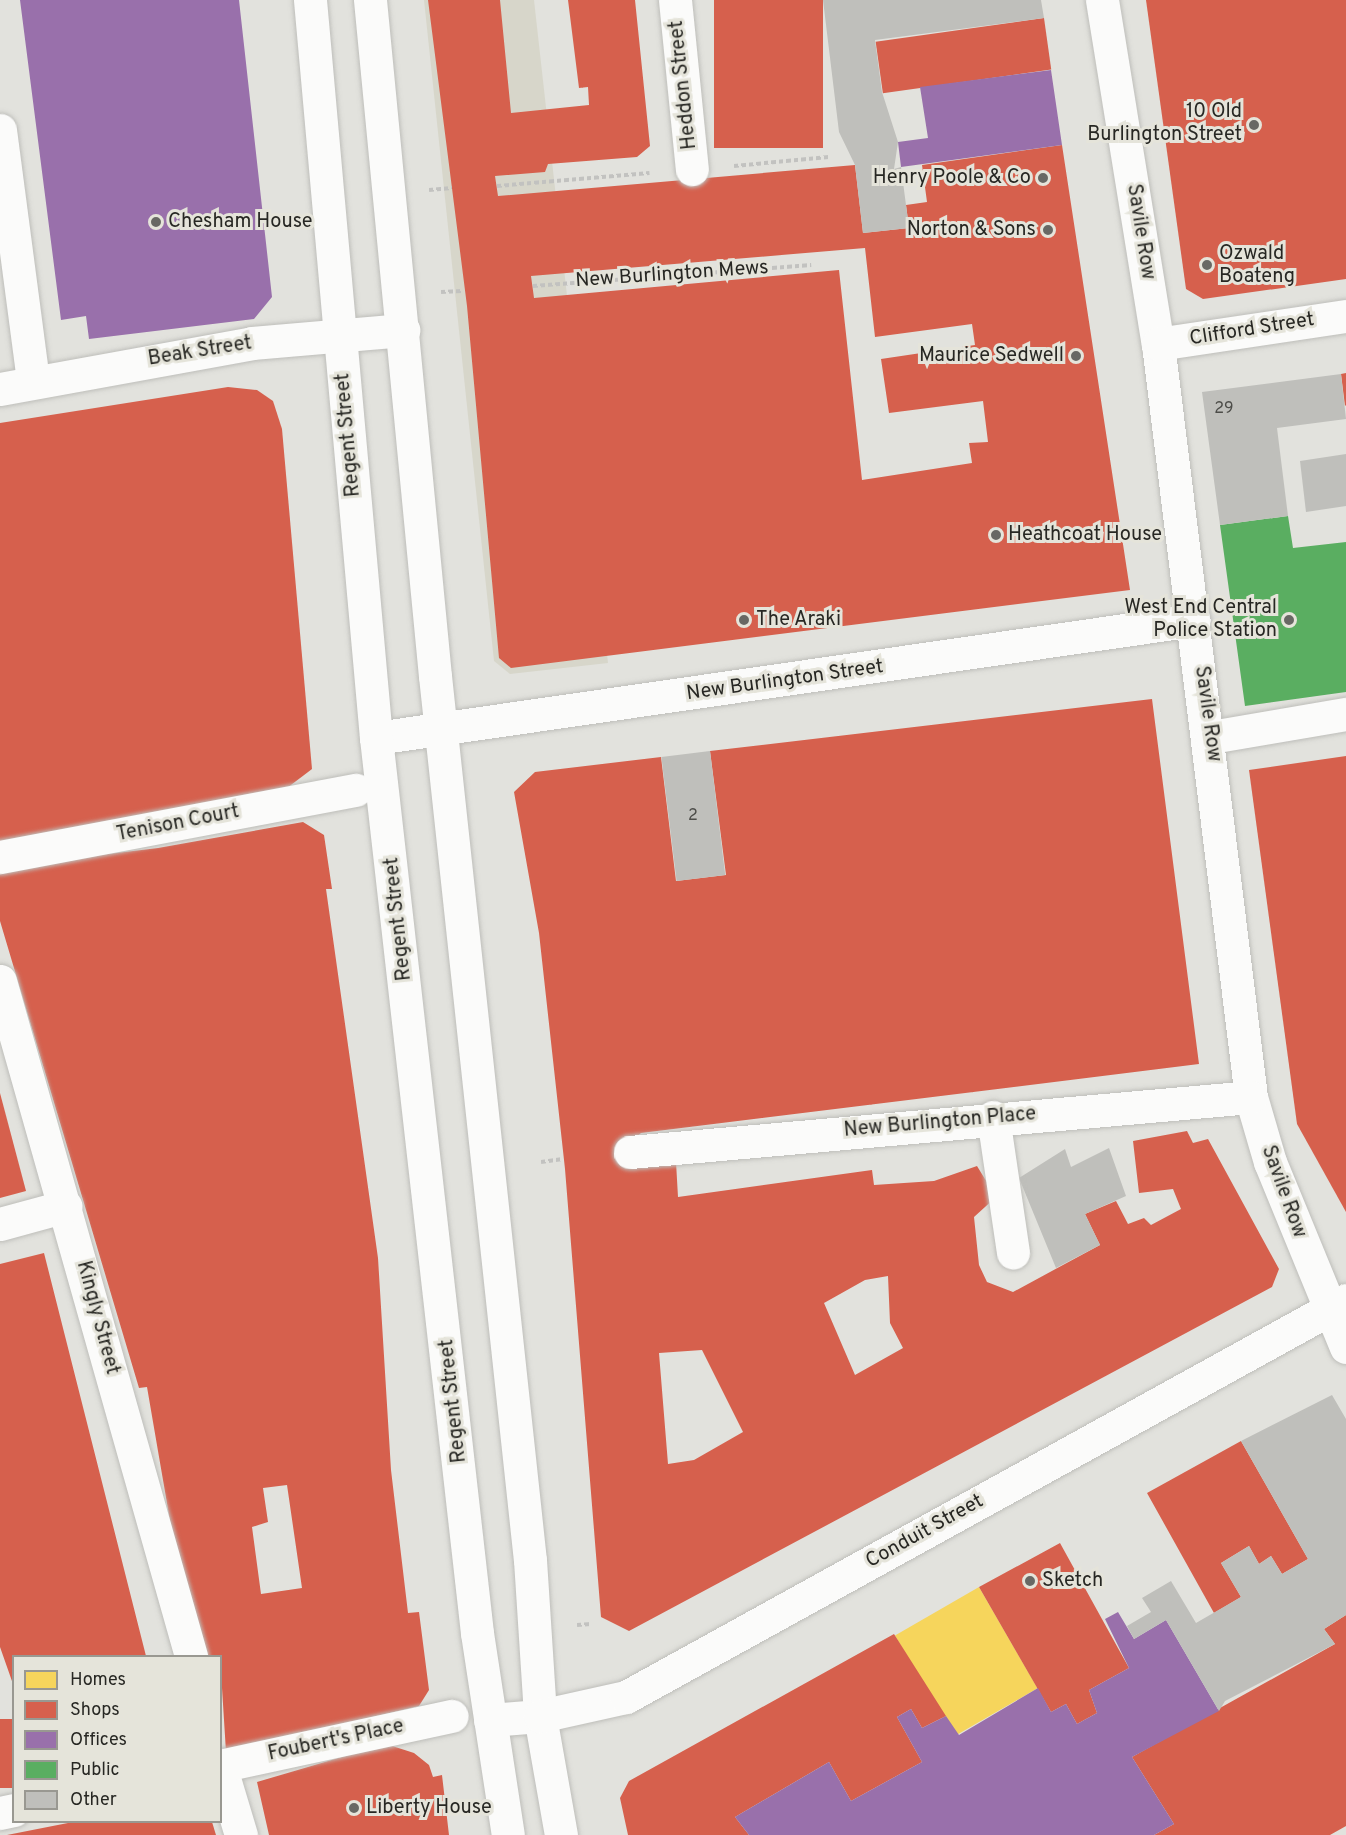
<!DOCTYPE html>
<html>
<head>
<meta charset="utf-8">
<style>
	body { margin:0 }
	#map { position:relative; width:1346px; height:1835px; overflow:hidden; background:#e2e2dd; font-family:Overpass,sans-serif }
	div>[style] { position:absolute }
	.built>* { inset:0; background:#d7d6ca }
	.homes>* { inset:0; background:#f6d55c; transform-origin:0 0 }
	.shops>* { inset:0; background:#d6604d; transform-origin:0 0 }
	.offices>* { inset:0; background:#9970ab }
	.public>* { inset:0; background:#5aae61 }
	.building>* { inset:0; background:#bfbfbb; transform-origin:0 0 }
	.path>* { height:4px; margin-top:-2px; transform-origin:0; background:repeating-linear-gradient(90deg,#c2c2c0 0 4.5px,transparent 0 7.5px) }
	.roads { filter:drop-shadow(0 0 2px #bebeba) drop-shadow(0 0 2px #bebeba) }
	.minor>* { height:33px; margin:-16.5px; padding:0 16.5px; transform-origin:16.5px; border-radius:16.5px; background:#fbfbfa }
	.major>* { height:33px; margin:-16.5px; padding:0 16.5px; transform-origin:16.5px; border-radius:16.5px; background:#fbfbfa }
	.dots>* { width:16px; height:16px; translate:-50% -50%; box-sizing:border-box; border:3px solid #e5e4da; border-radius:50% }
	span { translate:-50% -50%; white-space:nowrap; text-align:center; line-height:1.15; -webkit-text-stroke:6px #e5e4da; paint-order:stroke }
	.number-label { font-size:16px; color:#4d4d49 }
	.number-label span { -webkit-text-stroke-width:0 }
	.street-label { font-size:20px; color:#272723 }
	.poi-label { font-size:20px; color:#272723 }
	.right { translate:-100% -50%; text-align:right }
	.left { translate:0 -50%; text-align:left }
	.legend { position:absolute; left:12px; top:1655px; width:210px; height:168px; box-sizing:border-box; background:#e5e4da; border:2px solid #999891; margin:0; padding:8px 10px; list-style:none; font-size:18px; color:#272723 }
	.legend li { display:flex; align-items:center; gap:12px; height:30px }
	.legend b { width:30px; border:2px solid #999891 }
</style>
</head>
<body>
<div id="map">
	<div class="built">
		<i style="clip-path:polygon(424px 0,534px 0,608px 663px,510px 674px,494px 661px)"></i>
	</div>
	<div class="homes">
		<i style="left:979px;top:1587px;width:117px;height:97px;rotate:60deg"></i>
	</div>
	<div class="shops">
		<i style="clip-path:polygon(evenodd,428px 0,500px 0,511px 113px,589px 105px,588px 87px,579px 88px,568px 0,635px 0,650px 146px,637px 157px,548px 164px,545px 172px,495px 176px,498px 196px,855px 165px,863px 233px,909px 228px,906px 205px,927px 202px,922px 165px,1062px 145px,1130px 590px,511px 668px,499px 658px,467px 306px,428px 0,865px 248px,875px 337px,972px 324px,975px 345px,881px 359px,889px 413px,983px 401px,988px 442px,969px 443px,972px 463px,862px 480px,839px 270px,534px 298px,531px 276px,865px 248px)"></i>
		<i style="left:714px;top:0;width:109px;height:148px"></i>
		<i style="clip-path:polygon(1146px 0,1346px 0,1346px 279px,1203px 299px,1186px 289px)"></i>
		<i style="left:1044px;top:18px;width:52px;height:170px;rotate:82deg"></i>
		<i style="clip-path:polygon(1346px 373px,1346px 405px,1345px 406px,1341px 374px)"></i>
		<i style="clip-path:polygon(228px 387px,257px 390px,273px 401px,282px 429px,312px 769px,287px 788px,0 845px,0 423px)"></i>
		<i style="clip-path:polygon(evenodd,1152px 699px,1199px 1064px,641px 1133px,630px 1142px,676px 1162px,678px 1197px,872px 1170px,874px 1185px,934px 1181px,977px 1166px,996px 1197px,974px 1217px,979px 1265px,987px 1282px,1013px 1292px,1100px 1245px,1085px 1214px,1116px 1201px,1128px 1224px,1144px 1218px,1151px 1225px,1181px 1209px,1173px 1189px,1139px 1193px,1133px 1141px,1187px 1131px,1193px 1143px,1208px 1139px,1279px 1269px,1272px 1287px,629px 1631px,601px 1617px,565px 1169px,539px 933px,514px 792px,535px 772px,661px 757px,676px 881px,726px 875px,710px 751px,1152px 699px,888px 1276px,890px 1323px,903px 1348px,855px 1375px,824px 1303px,865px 1280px,888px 1276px,1152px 699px,702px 1350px,743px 1432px,694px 1460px,668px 1464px,659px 1353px,702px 1350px)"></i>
		<i style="clip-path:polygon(1346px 756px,1346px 1212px,1297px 1124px,1249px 770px)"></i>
		<i style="clip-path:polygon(evenodd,303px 822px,324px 835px,332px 889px,326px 889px,378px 1258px,391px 1470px,408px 1613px,419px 1612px,429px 1690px,419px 1706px,226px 1752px,220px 1656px,200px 1656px,180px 1579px,147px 1387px,139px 1388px,0 921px,0 867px,158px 848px,303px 822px,287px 1485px,302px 1588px,261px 1594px,252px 1527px,268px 1522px,263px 1488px,287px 1485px)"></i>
		<i style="clip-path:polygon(0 1093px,26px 1191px,0 1198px)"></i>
		<i style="clip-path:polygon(44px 1253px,146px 1656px,14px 1656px,13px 1684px,0 1647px,0 1264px)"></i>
		<i style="clip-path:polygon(1241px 1441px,1308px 1559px,1282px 1574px,1271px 1556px,1259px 1564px,1249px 1546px,1221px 1563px,1241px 1597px,1214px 1613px,1147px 1493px)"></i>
		<i style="clip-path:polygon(1060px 1543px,1129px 1668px,1089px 1690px,1097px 1713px,1077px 1724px,1066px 1704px,1051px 1712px,979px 1587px)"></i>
		<i style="clip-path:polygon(1346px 1615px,1346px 1826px,1330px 1835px,1154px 1835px,1174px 1824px,1132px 1757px,1335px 1644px,1324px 1629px)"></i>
		<i style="clip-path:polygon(894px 1634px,946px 1716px,922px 1728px,911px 1709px,897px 1717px,922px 1762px,851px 1801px,829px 1762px,735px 1817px,749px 1835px,628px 1835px,620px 1798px,629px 1781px)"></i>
		<i style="left:14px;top:1719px;width:69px;height:14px;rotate:90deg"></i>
		<i style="clip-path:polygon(386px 1744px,414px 1753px,429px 1765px,433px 1777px,442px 1775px,449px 1835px,269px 1835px,257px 1782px)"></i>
		<i style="clip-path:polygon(73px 1822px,212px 1822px,216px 1835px,7px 1835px)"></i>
	</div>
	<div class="offices">
		<i style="clip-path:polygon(20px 0,239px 0,272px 297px,254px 319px,89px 339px,86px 316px,61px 320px)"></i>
		<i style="clip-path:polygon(1051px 70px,1062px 145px,901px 167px,898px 142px,928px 138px,920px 87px)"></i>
		<i style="clip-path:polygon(1118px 1612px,1134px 1639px,1166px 1620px,1219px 1711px,1132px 1757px,1174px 1824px,1154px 1835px,749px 1835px,735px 1817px,829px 1762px,851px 1801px,922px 1762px,897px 1717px,911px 1709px,922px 1728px,946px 1716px,959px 1735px,1038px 1688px,1051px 1712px,1066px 1704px,1077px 1724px,1097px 1713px,1089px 1690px,1129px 1668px,1105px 1619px)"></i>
	</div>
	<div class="public">
		<i style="clip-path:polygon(1288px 516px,1293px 548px,1346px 542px,1346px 692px,1245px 706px,1220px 525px)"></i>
	</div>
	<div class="building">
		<i style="clip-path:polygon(823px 0,1041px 0,1044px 18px,875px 40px,882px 92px,898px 142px,894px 169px,901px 167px,909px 228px,863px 233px,855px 165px,839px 132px)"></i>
		<i style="clip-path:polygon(1341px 374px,1346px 419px,1277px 428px,1288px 516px,1220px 525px,1202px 392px)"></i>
		<i style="clip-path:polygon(1346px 454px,1346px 506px,1306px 512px,1300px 461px)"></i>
		<i style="left:710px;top:751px;width:125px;height:49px;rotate:83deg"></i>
		<i style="clip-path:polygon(1109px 1148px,1126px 1196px,1085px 1214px,1100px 1245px,1056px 1268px,1019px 1178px,1065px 1149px,1071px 1167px)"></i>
		<i style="clip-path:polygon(1332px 1395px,1346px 1419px,1346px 1615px,1324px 1629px,1335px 1644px,1225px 1701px,1219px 1711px,1166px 1620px,1134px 1639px,1127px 1626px,1151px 1612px,1142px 1598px,1171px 1581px,1196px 1623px,1241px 1597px,1221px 1563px,1249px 1546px,1259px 1564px,1271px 1556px,1282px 1574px,1308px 1559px,1241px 1441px)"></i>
	</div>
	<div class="path">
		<i style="left:734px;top:166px;width:95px;rotate:-5.4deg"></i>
		<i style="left:497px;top:186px;width:153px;rotate:-4.9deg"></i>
		<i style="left:429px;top:190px;width:23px;rotate:-5deg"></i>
		<i style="left:533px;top:286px;width:279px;rotate:-4.3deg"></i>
		<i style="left:441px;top:292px;width:21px;rotate:-3deg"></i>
		<i style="left:541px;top:1162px;width:22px;rotate:-8deg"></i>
		<i style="left:577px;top:1625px;width:14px;rotate:-4deg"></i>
	</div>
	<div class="roads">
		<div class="minor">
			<i style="left:675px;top:0;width:170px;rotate:84.3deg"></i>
			<i style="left:1102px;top:0;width:349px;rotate:80.8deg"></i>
			<i style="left:1158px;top:344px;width:759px;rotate:82.96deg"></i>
			<i style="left:1251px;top:1097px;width:68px;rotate:73.7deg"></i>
			<i style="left:1270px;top:1162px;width:200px;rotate:67.7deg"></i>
			<i style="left:0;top:130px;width:253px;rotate:82.5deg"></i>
			<i style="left:1158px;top:344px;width:190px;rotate:-8.5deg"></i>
			<i style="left:0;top:389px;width:256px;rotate:-10.3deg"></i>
			<i style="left:252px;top:343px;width:152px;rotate:-4.9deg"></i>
			<i style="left:1211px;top:737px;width:137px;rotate:-9.7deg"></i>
			<i style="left:376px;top:738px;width:826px;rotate:-8.21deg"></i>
			<i style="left:0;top:857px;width:362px;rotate:-10.7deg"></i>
			<i style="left:0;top:981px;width:702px;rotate:74.2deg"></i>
			<i style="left:993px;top:1117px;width:137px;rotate:81.6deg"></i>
			<i style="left:630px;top:1152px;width:623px;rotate:-5.06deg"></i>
			<i style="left:0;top:1224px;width:68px;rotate:-15.3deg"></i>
			<i style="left:220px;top:1765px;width:73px;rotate:73.3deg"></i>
			<i style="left:220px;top:1766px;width:237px;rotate:-12.2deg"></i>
			<i style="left:0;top:1813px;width:14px;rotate:-12deg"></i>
		</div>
		<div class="major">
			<i style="left:310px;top:0;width:741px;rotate:84.89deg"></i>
			<i style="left:376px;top:738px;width:901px;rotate:83.56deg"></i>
			<i style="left:477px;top:1633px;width:204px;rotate:81.3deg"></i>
			<i style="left:370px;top:0;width:679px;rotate:84.51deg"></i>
			<i style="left:435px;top:676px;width:889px;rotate:83.87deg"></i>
			<i style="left:530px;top:1560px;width:156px;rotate:86.3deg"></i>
			<i style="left:540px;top:1716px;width:121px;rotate:80deg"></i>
			<i style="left:490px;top:1720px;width:50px;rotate:-4.6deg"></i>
			<i style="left:540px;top:1716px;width:88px;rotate:-12.5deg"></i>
			<i style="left:626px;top:1697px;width:822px;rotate:-28.87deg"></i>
		</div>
	</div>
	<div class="dots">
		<i style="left:1254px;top:125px;background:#686864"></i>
		<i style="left:1043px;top:178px;background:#686864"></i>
		<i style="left:156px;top:222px;background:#686864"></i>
		<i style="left:1048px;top:230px;background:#686864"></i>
		<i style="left:1207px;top:265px;background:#686864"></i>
		<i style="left:1076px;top:356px;background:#686864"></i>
		<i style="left:996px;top:535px;background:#686864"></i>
		<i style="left:744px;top:620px;background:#686864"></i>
		<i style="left:1289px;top:620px;background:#686864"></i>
		<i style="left:1030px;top:1581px;background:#686864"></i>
		<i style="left:354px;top:1808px;background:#686864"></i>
	</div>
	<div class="number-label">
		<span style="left:1224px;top:409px">29</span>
		<span style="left:693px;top:816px">2</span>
	</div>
	<div class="street-label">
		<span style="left:684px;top:85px;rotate:-96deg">Heddon Street</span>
		<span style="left:1140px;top:232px;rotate:81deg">Savile Row</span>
		<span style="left:672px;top:275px;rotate:-4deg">New Burlington Mews</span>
		<span style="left:1252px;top:330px;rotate:-9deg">Clifford Street</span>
		<span style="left:200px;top:352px;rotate:-9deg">Beak Street</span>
		<span style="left:349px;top:435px;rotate:-95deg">Regent Street</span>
		<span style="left:785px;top:681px;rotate:-8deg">New Burlington Street</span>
		<span style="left:1207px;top:714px;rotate:82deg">Savile Row</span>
		<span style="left:178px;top:824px;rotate:-11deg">Tenison Court</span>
		<span style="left:399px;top:919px;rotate:-96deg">Regent Street</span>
		<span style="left:940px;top:1123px;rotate:-5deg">New Burlington Place</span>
		<span style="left:1283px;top:1192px;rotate:70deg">Savile Row</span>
		<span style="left:97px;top:1318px;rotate:75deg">Kingly Street</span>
		<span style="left:454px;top:1401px;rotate:-96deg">Regent Street</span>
		<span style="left:925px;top:1532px;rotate:-29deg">Conduit Street</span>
		<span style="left:336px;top:1741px;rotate:-12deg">Foubert's Place</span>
	</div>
	<div class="poi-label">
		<span class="right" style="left:1242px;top:124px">10 Old<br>Burlington Street</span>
		<span class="right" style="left:1031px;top:178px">Henry Poole &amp; Co</span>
		<span class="left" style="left:168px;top:222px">Chesham House</span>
		<span class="right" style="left:1036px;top:230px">Norton &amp; Sons</span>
		<span class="left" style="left:1219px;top:266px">Ozwald<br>Boateng</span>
		<span class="right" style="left:1064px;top:356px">Maurice Sedwell</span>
		<span class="left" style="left:1008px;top:535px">Heathcoat House</span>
		<span class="right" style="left:1277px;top:620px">West End Central<br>Police Station</span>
		<span class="left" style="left:756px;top:620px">The Araki</span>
		<span class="left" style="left:1042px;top:1581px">Sketch</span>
		<span class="left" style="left:366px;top:1808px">Liberty House</span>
	</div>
	<ul class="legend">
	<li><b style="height:16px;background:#f6d55c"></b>Homes</li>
	<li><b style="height:16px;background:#d6604d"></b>Shops</li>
	<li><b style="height:16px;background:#9970ab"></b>Offices</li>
	<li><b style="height:16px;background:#5aae61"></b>Public</li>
	<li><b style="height:16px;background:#bfbfbb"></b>Other</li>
	</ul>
</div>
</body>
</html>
